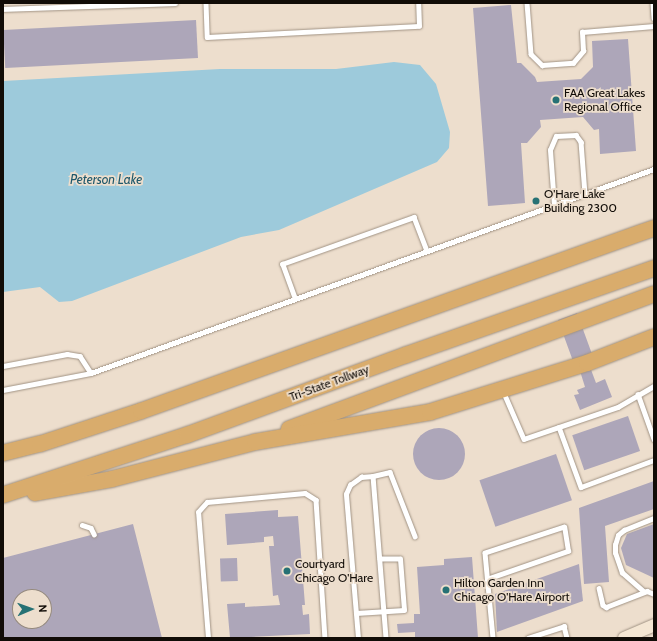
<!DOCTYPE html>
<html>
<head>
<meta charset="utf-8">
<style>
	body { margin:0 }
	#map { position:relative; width:657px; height:641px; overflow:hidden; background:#eddecd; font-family:Cabin,sans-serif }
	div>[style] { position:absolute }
	.water>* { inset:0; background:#9dcadb }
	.building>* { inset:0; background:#ada6b9; transform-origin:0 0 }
	.round { border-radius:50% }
	.roads { filter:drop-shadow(0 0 1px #a19384) drop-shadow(0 0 1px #a19384) }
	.service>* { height:4.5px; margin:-2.25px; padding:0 2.25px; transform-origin:2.25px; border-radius:2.25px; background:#fff }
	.secondary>* { height:12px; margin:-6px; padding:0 6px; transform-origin:6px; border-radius:6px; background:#f4e6d3 }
	.motorway>* { height:16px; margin:-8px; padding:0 8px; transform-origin:8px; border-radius:8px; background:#d9ac6c }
	.dots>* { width:11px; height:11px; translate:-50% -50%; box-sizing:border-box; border:2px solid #eddecd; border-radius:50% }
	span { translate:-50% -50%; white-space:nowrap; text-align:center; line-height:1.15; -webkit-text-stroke:3.5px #eddecd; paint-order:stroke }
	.poi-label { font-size:12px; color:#110c07 }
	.left { translate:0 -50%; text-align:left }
	.street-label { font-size:12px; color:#110c07 }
	.water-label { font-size:13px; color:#1e586b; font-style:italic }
	.frame { position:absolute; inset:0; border:4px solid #110c07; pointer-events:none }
	.north { position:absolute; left:12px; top:589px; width:40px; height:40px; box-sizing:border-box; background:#eddecd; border:1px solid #958a7e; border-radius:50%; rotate:88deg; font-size:11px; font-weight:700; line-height:16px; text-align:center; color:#110c07 }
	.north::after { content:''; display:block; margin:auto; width:14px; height:18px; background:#267174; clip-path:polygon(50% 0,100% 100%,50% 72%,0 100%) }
</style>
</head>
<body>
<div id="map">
	<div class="water">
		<i style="clip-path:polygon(394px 62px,420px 65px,436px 84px,450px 132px,449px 148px,437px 162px,279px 230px,241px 237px,72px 301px,59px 302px,40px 287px,3px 292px,3px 81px,220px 69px,336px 69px)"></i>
	</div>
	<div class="building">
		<i style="clip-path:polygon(511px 5px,517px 63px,521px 63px,535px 77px,537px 82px,581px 79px,593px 67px,592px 41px,628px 39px,636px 151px,600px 154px,599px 129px,594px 130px,583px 117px,540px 120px,541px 127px,527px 143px,521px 143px,525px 203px,488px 206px,473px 8px)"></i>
		<i style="left:196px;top:20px;width:38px;height:193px;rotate:87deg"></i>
		<i style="clip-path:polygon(577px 313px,596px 365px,590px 367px,596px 383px,605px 379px,612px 397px,580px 410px,574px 395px,579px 394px,577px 390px,585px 387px,580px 371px,577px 372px,558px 320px)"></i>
		<i style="left:628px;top:416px;width:37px;height:59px;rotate:71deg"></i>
		<i class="round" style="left:413px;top:428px;width:52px;height:52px"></i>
		<i style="left:556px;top:454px;width:49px;height:81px;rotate:71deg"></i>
		<i style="clip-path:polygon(654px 481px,654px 509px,605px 526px,609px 582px,584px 584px,579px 508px)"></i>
		<i style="clip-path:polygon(278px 510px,278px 517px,298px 516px,305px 605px,302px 605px,303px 615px,309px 614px,310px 634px,230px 638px,227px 604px,245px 603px,245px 607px,280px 605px,278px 595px,273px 596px,269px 546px,274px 546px,273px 536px,264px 537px,264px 542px,227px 545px,225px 514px)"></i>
		<i style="clip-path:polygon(evenodd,133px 524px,162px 638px,3px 638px,3px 558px,133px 524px,20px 597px,44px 597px,44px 621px,20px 621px,20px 597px)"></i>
		<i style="clip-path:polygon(654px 524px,654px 578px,626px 565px,621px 548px,627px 534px)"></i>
		<i style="clip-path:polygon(472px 557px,478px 638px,415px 638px,415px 632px,398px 633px,397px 624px,414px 623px,414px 614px,420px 614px,417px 567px,444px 565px,444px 559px)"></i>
		<i style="left:237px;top:558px;width:23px;height:17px;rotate:88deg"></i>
		<i style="clip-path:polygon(579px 564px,583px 601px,497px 632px,495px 594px)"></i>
	</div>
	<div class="roads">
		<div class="service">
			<i style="left:206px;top:3px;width:34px;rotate:88deg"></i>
			<i style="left:207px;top:37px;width:212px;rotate:-3deg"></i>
			<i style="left:419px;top:26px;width:23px;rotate:-92deg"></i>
			<i style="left:527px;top:3px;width:51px;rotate:85.5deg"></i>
			<i style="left:531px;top:54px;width:16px;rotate:45deg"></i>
			<i style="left:542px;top:65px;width:31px;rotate:-4deg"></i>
			<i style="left:573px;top:63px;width:16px;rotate:-50deg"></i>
			<i style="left:583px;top:51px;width:19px;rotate:-93deg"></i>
			<i style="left:582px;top:32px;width:72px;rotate:-4.8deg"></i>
			<i style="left:653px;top:3px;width:15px;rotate:86deg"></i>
			<i style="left:3px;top:9px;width:172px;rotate:-2deg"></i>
			<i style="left:554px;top:205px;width:55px;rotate:-94.2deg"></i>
			<i style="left:550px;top:150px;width:15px;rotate:-67deg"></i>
			<i style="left:556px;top:136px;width:20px;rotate:-3deg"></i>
			<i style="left:576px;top:135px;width:9px;rotate:54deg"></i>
			<i style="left:581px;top:142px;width:52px;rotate:85.6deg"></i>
			<i style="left:295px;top:299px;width:37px;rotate:-110deg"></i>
			<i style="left:282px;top:264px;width:140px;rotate:-19.6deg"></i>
			<i style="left:414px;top:217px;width:36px;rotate:69deg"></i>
			<i style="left:3px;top:366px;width:65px;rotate:-10.6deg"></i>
			<i style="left:67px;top:354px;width:13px;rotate:9deg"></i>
			<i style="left:80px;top:356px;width:20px;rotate:57deg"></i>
			<i style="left:3px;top:390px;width:90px;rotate:-10.9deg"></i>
			<i style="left:91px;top:373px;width:599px;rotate:-19.92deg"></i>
			<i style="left:504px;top:393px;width:50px;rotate:66.5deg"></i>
			<i style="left:524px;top:439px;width:99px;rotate:-18.8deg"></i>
			<i style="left:618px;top:407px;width:42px;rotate:-30.3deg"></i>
			<i style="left:638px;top:394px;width:48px;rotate:70.4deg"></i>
			<i style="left:559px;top:427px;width:64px;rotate:69.9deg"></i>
			<i style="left:581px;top:487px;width:78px;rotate:-20.3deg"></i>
			<i style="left:373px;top:476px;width:17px;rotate:-13deg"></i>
			<i style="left:390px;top:472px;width:69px;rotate:68.7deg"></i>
			<i style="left:82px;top:525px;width:9px;rotate:18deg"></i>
			<i style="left:91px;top:528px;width:7px;rotate:63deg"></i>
			<i style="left:487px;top:579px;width:86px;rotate:-19.1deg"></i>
			<i style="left:568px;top:551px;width:24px;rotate:-99deg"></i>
			<i style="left:564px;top:527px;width:83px;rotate:161.8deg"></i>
			<i style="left:485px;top:553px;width:85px;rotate:84.6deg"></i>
			<i style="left:599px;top:588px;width:17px;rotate:77deg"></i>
			<i style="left:603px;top:605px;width:4px;rotate:34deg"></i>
			<i style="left:606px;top:607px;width:44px;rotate:-21.3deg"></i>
			<i style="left:647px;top:591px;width:8px;rotate:23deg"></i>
			<i style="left:644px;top:592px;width:29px;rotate:-139deg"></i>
			<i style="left:622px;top:573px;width:21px;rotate:-109deg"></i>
			<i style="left:615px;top:553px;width:8px;rotate:-90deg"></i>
			<i style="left:615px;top:545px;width:10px;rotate:-73deg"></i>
			<i style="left:618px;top:535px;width:8px;rotate:-40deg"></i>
			<i style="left:624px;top:530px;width:32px;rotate:-22deg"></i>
			<i style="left:356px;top:613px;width:48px;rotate:-3.6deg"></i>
			<i style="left:404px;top:610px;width:51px;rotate:-94.5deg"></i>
			<i style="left:400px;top:559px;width:20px;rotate:180deg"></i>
			<i style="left:208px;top:638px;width:126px;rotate:-94.5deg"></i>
			<i style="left:198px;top:512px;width:13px;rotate:-48deg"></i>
			<i style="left:207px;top:502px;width:98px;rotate:-5.2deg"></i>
			<i style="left:305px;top:493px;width:13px;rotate:32deg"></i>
			<i style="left:316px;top:500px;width:138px;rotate:86.3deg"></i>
			<i style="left:358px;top:638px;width:144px;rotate:-94.8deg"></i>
			<i style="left:346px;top:494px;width:10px;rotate:-66deg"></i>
			<i style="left:350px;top:485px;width:14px;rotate:-36deg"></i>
			<i style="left:361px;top:477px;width:12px;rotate:-5deg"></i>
			<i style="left:373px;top:476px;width:163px;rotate:85.4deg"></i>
			<i style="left:528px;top:638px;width:38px;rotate:-18deg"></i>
			<i style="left:564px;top:626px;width:12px;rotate:76deg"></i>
		</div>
		<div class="secondary">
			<i style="left:624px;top:638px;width:33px;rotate:-23deg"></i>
		</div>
		<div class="motorway">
			<i style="left:289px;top:429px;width:389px;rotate:-20.3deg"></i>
			<i style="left:3px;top:453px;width:38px;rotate:-14deg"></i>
			<i style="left:40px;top:444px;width:106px;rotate:-18.1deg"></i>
			<i style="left:141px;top:411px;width:545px;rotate:-19.63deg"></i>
			<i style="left:35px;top:493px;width:78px;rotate:-10.3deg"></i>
			<i style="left:112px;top:479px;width:148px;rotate:-14.5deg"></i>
			<i style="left:255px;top:442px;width:178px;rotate:-9.7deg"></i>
			<i style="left:430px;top:412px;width:164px;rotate:-17.3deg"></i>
			<i style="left:587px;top:363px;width:72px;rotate:-21.2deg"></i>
			<i style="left:3px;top:495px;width:194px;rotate:-18.1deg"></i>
			<i style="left:187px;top:435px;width:233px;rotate:-20.1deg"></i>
			<i style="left:406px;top:355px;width:263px;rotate:-19.3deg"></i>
		</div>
	</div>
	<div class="dots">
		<i style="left:556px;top:100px;background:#267174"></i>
		<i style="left:536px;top:201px;background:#267174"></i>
		<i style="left:287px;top:571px;background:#267174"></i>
		<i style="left:446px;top:590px;background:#267174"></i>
	</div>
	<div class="poi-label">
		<span class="left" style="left:564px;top:100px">FAA Great Lakes<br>Regional Office</span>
		<span class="left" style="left:544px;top:201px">O'Hare Lake<br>Building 2300</span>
		<span class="left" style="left:295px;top:571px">Courtyard<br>Chicago O'Hare</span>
		<span class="left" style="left:454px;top:590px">Hilton Garden Inn<br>Chicago O'Hare Airport</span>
	</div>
	<div class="street-label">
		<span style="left:329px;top:383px;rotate:-20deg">Tri-State Tollway</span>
	</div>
	<div class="water-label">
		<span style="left:106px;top:179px">Peterson Lake</span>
	</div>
	<div class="frame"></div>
	<div class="north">N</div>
</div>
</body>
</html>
